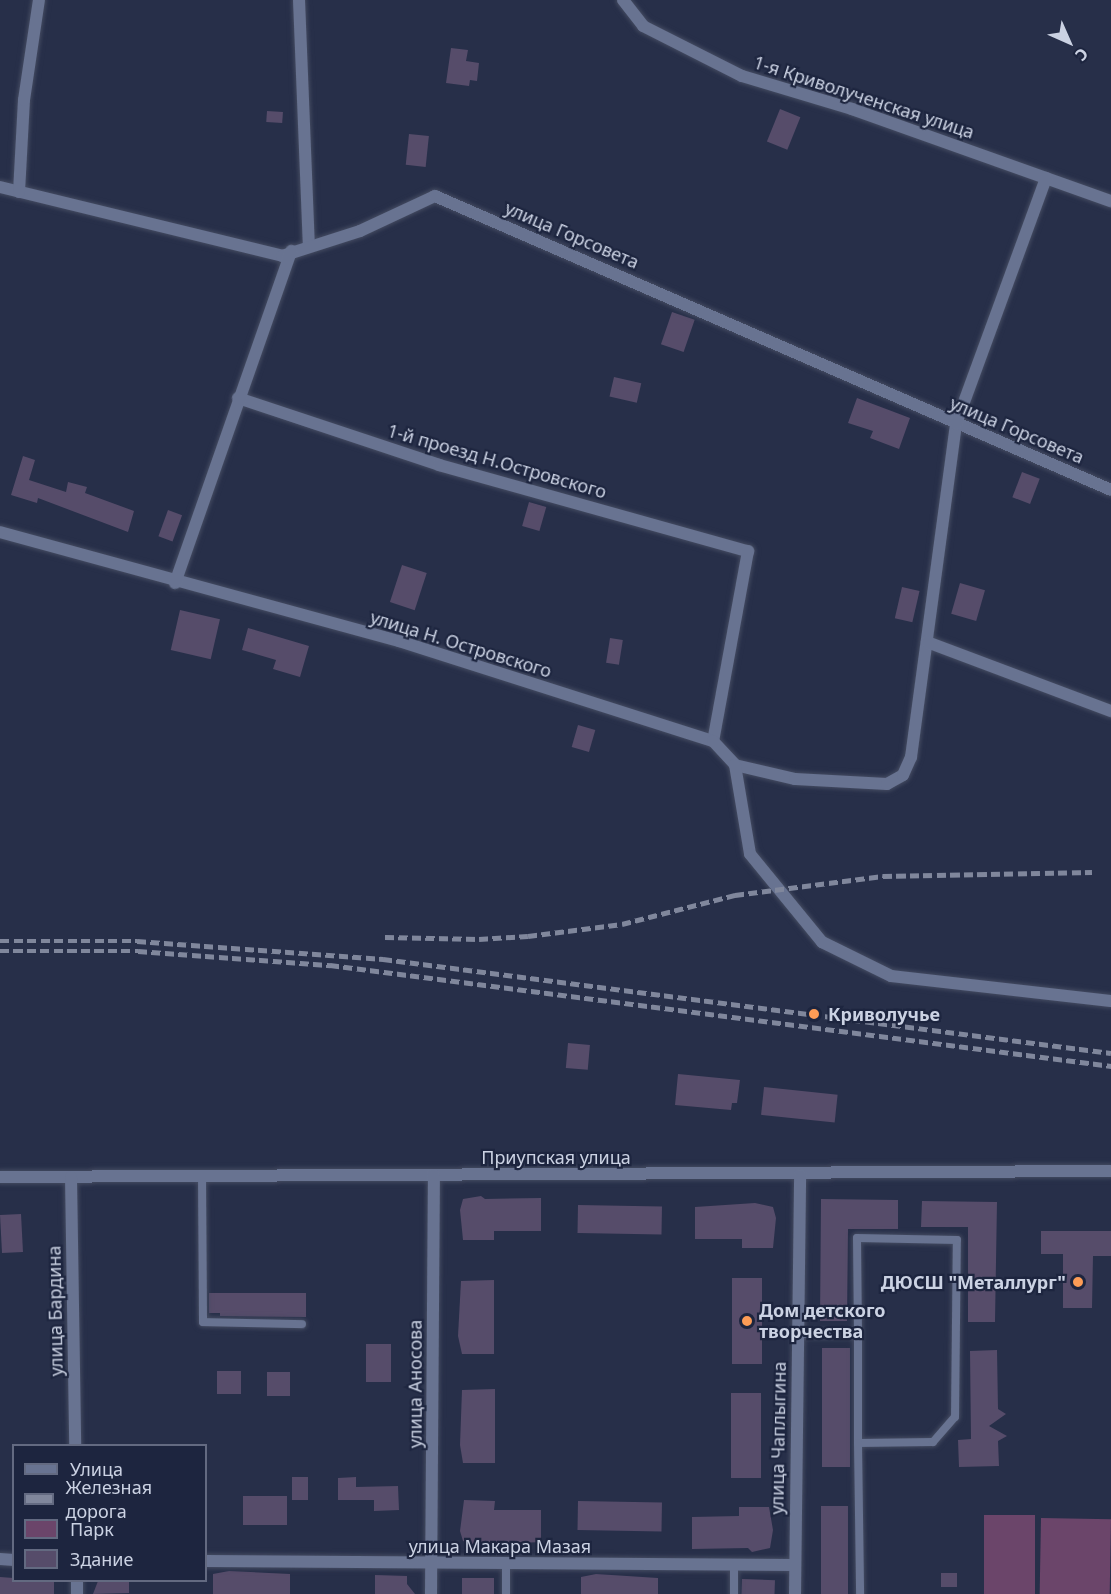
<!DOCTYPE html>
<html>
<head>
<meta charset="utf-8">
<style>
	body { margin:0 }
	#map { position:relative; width:1111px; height:1594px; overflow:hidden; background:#272f49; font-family:"Noto Sans",sans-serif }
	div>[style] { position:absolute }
	.green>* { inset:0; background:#6b456a; transform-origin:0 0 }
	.building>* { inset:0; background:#564c6a; transform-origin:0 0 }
	.roads { filter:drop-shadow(0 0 2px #444b61) drop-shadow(0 0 2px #444b61) }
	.service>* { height:8px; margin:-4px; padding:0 4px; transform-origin:4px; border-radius:4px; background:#687391 }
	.minor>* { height:12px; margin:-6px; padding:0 6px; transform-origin:6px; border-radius:6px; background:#687391 }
	.rail>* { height:4.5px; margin-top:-2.25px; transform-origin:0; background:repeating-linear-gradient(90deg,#80879c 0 9px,transparent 0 13.5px) }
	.dots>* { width:16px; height:16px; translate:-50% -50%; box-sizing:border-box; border:3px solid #1d253f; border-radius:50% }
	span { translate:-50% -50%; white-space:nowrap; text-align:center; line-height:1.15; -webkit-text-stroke:4.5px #1d253f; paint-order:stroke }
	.street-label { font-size:18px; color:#cbd2e3 }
	.poi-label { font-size:18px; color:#cbd2e3; font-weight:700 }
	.left { translate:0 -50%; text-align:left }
	.right { translate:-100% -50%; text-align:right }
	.legend { position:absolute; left:12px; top:1444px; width:195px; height:138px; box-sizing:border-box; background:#1d253f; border:2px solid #636a81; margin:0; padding:8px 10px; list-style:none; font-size:18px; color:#cbd2e3 }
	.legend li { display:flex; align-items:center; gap:12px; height:30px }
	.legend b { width:30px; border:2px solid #636a81 }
	.north { position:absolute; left:1039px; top:12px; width:60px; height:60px; -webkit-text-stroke:4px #1d253f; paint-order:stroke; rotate:135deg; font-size:16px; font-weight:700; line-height:24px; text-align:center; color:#cbd2e3 }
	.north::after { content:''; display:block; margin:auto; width:21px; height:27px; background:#cbd2e3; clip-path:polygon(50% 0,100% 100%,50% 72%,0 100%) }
</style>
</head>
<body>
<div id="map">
	<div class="green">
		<i style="left:984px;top:1515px;width:51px;height:79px"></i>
		<i style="left:1041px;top:1518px;width:70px;height:76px;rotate:1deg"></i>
	</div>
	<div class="building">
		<i style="clip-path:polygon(451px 48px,468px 50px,466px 61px,479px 63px,477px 81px,470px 80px,469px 86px,446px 83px)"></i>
		<i style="left:780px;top:109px;width:22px;height:35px;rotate:22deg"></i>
		<i style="left:267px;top:111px;width:16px;height:11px;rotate:4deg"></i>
		<i style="left:409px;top:134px;width:20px;height:31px;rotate:6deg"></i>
		<i style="left:672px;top:312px;width:24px;height:34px;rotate:19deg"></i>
		<i style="left:614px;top:377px;width:28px;height:20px;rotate:13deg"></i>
		<i style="clip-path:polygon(857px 398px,910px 418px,899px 449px,870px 438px,873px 431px,848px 423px)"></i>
		<i style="clip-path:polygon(23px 456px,35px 460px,29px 480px,66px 492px,68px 482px,87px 487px,85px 493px,134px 511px,128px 532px,38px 498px,37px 503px,11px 495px)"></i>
		<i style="left:1022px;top:472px;width:19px;height:27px;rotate:21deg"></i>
		<i style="left:529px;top:502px;width:18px;height:25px;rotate:16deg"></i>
		<i style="left:168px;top:510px;width:15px;height:28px;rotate:20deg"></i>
		<i style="left:402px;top:565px;width:26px;height:39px;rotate:18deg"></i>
		<i style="left:960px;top:583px;width:26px;height:32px;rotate:16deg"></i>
		<i style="left:902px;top:587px;width:18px;height:32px;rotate:13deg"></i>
		<i style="left:180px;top:610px;width:41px;height:41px;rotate:13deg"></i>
		<i style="clip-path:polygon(248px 628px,309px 646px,300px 677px,273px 669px,276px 660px,242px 650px)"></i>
		<i style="left:610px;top:638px;width:13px;height:25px;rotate:9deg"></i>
		<i style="left:578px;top:725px;width:18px;height:23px;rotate:16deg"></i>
		<i style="left:568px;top:1043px;width:22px;height:25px;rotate:5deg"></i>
		<i style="clip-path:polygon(678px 1074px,740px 1080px,737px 1103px,732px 1103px,731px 1110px,675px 1105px)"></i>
		<i style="left:764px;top:1087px;width:74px;height:28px;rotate:6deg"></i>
		<i style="clip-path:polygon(481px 1196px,485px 1199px,541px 1198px,541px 1231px,494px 1231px,494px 1240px,463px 1240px,460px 1210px,463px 1199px)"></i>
		<i style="clip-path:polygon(821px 1199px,898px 1200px,898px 1229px,848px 1229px,847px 1321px,820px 1321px)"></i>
		<i style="clip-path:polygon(922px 1201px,997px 1202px,995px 1322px,968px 1322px,968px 1227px,921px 1227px)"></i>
		<i style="clip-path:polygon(755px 1203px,773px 1207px,776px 1218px,773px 1248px,742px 1248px,742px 1239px,695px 1239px,695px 1207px)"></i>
		<i style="left:578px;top:1205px;width:84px;height:28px;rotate:1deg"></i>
		<i style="left:21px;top:1214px;width:38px;height:21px;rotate:87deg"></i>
		<i style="clip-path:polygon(1041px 1231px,1111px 1231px,1111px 1256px,1093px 1256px,1092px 1308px,1063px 1308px,1063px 1254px,1041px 1254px)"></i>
		<i style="left:732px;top:1278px;width:30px;height:86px"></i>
		<i style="clip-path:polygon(494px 1280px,494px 1354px,462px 1354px,458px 1336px,461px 1281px)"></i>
		<i style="clip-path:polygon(209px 1293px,306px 1293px,306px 1317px,220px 1316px,220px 1313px,209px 1313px)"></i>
		<i style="left:366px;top:1344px;width:25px;height:38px"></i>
		<i style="left:822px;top:1348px;width:28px;height:119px"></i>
		<i style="clip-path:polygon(997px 1350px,998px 1409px,1006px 1414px,989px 1426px,1007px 1436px,998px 1441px,999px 1466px,959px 1467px,958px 1440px,971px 1439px,970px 1351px)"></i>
		<i style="left:217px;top:1371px;width:24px;height:23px"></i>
		<i style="left:267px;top:1372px;width:23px;height:24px"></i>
		<i style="clip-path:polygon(495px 1389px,495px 1463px,463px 1463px,460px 1445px,462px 1390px)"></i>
		<i style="left:731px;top:1393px;width:30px;height:85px"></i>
		<i style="left:292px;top:1477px;width:16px;height:23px"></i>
		<i style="clip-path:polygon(356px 1477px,356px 1487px,398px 1486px,399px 1510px,374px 1511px,374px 1500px,338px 1500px,338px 1478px)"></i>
		<i style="left:243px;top:1496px;width:44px;height:29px"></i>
		<i style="clip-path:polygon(464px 1500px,495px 1501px,494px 1510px,541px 1510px,541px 1542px,475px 1545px,463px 1541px,460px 1531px)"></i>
		<i style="left:578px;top:1501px;width:84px;height:29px;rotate:1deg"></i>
		<i style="left:821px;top:1506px;width:27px;height:88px"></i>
		<i style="clip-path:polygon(739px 1507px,769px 1507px,773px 1530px,770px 1548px,752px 1552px,748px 1548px,692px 1549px,692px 1517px,739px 1516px)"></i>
		<i style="clip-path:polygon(229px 1571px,290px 1574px,290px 1594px,213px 1594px,213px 1574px)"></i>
		<i style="left:957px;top:1573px;width:14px;height:16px;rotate:90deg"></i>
		<i style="clip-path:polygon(596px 1574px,658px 1578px,658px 1594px,581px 1594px,581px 1577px)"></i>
		<i style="clip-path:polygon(375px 1575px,407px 1576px,407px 1584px,415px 1594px,375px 1594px)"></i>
		<i style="clip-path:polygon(0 1577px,54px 1581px,54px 1594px,0 1594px)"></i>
		<i style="left:462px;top:1578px;width:32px;height:17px"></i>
		<i style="left:742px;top:1579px;width:33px;height:15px;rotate:2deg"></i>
		<i style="clip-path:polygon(98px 1581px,129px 1581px,129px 1593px,93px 1594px)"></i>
	</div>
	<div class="roads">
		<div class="service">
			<i style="left:202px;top:1176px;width:146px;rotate:89.6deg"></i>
			<i style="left:203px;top:1322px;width:99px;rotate:1.2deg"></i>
			<i style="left:798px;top:1334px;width:60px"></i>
			<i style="left:858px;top:1443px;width:75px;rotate:-0.8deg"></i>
			<i style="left:933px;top:1442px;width:33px;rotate:-49deg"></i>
			<i style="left:955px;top:1417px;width:177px;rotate:-89.4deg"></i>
			<i style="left:957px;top:1240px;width:100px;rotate:-178.9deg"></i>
			<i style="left:857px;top:1238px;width:96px;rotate:89.4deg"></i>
			<i style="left:858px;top:1334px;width:109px;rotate:90deg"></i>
			<i style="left:858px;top:1443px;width:151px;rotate:89.2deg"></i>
			<i style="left:506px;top:1594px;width:30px;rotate:-90deg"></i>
			<i style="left:734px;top:1594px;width:30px;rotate:-90deg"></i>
		</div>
		<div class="minor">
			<i style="left:299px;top:0;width:244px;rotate:87.7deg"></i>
			<i style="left:623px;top:0;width:33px;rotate:52deg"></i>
			<i style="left:643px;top:26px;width:111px;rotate:26.8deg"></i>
			<i style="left:742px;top:76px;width:115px;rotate:16.7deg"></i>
			<i style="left:852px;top:109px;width:275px;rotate:19.6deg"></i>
			<i style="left:0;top:187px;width:290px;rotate:13.7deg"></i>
			<i style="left:282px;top:256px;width:82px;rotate:-17.8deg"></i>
			<i style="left:360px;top:231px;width:83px;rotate:-25deg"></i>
			<i style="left:435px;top:196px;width:737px;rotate:23.5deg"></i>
			<i style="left:19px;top:192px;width:92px;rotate:-86.9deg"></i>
			<i style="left:24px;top:100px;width:101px;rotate:-81.5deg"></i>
			<i style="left:238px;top:398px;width:212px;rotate:18.4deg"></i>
			<i style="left:439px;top:465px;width:321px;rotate:15.6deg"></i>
			<i style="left:748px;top:551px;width:193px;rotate:100.4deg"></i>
			<i style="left:0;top:532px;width:414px;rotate:15.3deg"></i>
			<i style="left:399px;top:641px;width:330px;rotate:17.7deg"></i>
			<i style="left:713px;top:741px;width:33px;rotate:47deg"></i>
			<i style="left:735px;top:765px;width:62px;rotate:13.1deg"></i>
			<i style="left:795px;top:779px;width:92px;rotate:3.1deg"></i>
			<i style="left:887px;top:784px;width:18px;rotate:-29deg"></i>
			<i style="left:903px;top:775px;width:20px;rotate:-66deg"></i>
			<i style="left:911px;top:757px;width:336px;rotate:-82.3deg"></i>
			<i style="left:956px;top:424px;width:262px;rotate:-69.9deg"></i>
			<i style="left:175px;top:583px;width:352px;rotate:-70.7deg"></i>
			<i style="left:927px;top:642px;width:197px;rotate:20.6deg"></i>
			<i style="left:735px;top:765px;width:90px;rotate:80.4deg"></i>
			<i style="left:750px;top:854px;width:114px;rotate:50.7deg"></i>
			<i style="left:822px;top:942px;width:77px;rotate:26.2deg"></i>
			<i style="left:891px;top:976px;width:221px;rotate:6.5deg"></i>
			<i style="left:0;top:1177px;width:1111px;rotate:-0.31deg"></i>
			<i style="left:71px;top:1177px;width:269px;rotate:89.1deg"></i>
			<i style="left:0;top:1559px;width:14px;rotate:4deg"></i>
			<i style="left:206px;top:1561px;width:589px;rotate:0.39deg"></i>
			<i style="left:77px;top:1580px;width:14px;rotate:90deg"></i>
			<i style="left:431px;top:1594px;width:419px;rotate:-89.6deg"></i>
			<i style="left:795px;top:1594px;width:419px;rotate:-89.3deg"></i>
		</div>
	</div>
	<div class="rail">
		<i style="left:385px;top:937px;width:94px;rotate:1.2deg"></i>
		<i style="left:479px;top:939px;width:49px;rotate:-3.5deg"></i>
		<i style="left:528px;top:936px;width:95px;rotate:-7.3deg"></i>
		<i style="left:622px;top:924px;width:117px;rotate:-14.4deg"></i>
		<i style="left:735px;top:895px;width:149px;rotate:-7.3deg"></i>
		<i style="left:883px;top:876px;width:209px;rotate:-1.1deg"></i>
		<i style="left:0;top:941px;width:137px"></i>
		<i style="left:137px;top:941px;width:247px;rotate:4.2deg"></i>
		<i style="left:383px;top:959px;width:734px;rotate:7.36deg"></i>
		<i style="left:0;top:951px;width:138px"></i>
		<i style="left:138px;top:951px;width:193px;rotate:4.2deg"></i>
		<i style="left:330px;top:965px;width:788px;rotate:7.37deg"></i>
	</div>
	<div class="dots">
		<i style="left:814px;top:1014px;background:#fd9c56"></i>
		<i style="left:1078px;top:1282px;background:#fd9c56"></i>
		<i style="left:747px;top:1321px;background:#fd9c56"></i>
	</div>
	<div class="street-label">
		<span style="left:864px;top:97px;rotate:18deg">1-я Криволученская улица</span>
		<span style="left:572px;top:235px;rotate:23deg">улица Горсовета</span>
		<span style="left:1017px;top:430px;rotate:23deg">улица Горсовета</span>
		<span style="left:497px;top:461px;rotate:16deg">1-й проезд Н.Островского</span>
		<span style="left:461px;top:644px;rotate:17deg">улица Н. Островского</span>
		<span style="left:556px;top:1157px">Приупская улица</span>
		<span style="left:55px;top:1311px;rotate:-91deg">улица Бардина</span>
		<span style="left:415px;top:1384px;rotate:-90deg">улица Аносова</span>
		<span style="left:778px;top:1438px;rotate:-89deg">улица Чаплыгина</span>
		<span style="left:500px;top:1546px">улица Макара Мазая</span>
	</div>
	<div class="poi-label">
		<span class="left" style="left:828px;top:1014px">Криволучье</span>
		<span class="right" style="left:1066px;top:1282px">ДЮСШ "Металлург"</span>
		<span class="left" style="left:759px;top:1321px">Дом детского<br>творчества</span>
	</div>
	<ul class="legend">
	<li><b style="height:8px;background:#687391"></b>Улица</li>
	<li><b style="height:8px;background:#80879c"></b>Железная дорога</li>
	<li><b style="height:16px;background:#6b456a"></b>Парк</li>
	<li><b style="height:16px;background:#564c6a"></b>Здание</li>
	</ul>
	<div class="north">С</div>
</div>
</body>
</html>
